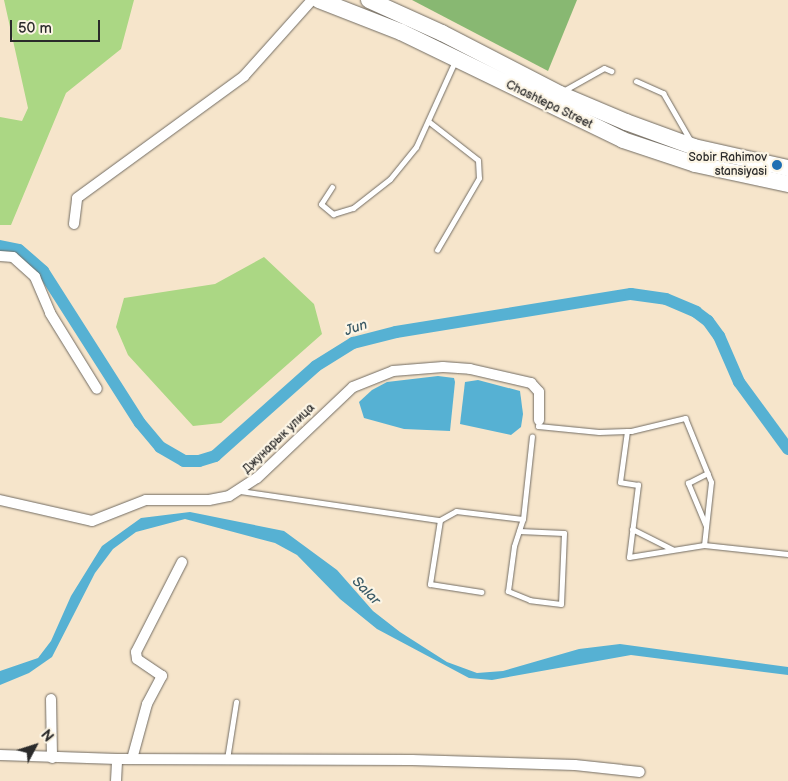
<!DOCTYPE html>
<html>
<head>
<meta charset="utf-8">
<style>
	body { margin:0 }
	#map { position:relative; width:788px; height:781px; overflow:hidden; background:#f6e5cb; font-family:"Balsamiq Sans",sans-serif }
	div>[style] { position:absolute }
	.green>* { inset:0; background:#abd784 }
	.forest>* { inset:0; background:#88b872 }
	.water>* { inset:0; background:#56b1d3 }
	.canal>* { height:12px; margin:-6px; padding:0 6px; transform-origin:6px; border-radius:6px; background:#56b1d3 }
	.roads { filter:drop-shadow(0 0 1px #726c63) drop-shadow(0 0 1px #726c63) }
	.lane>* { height:5px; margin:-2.5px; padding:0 2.5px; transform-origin:2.5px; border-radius:2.5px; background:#fff }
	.street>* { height:10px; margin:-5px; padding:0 5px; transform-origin:5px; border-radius:5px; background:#fff }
	.primary>* { height:16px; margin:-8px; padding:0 8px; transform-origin:8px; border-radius:8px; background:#fff }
	.dots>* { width:14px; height:14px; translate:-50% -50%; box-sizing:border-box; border:2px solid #fcf5e5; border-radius:50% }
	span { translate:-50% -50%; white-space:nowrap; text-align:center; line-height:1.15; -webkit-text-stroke:4.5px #fcf5e5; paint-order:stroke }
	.street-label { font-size:12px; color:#2b2b2b }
	.poi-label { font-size:12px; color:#2b2b2b }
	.right { translate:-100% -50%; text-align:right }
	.water-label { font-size:14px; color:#3a5a66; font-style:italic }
	.north { position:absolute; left:10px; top:721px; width:50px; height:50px; -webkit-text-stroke:4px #fcf5e5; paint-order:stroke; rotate:50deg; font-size:14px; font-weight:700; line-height:20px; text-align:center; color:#2b2b2b }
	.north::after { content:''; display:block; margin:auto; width:18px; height:22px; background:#2b2b2b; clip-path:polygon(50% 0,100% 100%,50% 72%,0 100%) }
	.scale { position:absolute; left:10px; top:20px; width:90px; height:22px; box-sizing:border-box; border:2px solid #2b2b2b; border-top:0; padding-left:6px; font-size:15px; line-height:18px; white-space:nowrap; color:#2b2b2b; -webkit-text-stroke:4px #fcf5e5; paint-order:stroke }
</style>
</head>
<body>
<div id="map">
	<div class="green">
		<i style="clip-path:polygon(4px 0,134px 0,121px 49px,66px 93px,11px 225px,0 225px,0 117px,22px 121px,28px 108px)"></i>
		<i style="clip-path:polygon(264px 257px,314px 304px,322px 334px,221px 423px,193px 426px,128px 355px,116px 327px,124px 298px,215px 284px)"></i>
	</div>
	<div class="forest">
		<i style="clip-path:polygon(412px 0,577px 0,548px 71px)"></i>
	</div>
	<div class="water">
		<i style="clip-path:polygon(438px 376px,454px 378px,455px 382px,450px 431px,404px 429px,364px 418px,359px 402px,372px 390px,387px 382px)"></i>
		<i style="clip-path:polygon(478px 380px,520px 391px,523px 414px,521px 427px,511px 435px,460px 424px,465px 382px)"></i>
		<i style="clip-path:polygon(190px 512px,284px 531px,337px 570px,373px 611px,400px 632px,447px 662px,477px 673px,503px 671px,579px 649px,620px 644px,788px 667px,788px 675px,631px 655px,492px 680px,469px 678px,377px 629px,340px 599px,297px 555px,275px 543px,185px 519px,136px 532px,113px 549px,95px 573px,52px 657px,29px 673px,0 685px,0 671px,38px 658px,51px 641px,71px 596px,102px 546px,141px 518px)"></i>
	</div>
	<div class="canal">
		<i style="left:0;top:246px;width:19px;rotate:12deg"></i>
		<i style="left:19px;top:250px;width:32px;rotate:41deg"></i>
		<i style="left:43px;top:271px;width:180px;rotate:57.5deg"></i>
		<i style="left:140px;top:423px;width:31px;rotate:50deg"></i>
		<i style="left:160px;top:447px;width:28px;rotate:30deg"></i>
		<i style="left:184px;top:461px;width:15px"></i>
		<i style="left:199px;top:461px;width:17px;rotate:-17deg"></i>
		<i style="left:215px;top:456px;width:135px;rotate:-41.7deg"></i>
		<i style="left:316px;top:366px;width:44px;rotate:-31.9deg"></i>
		<i style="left:353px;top:343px;width:44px;rotate:-14.3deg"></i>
		<i style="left:396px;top:332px;width:238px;rotate:-9.2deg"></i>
		<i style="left:631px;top:294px;width:35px;rotate:8deg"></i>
		<i style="left:666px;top:299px;width:33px;rotate:23deg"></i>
		<i style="left:696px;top:312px;width:15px;rotate:37deg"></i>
		<i style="left:708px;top:321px;width:19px;rotate:54deg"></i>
		<i style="left:719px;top:336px;width:50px;rotate:66.5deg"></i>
		<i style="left:739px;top:382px;width:83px;rotate:53.8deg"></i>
	</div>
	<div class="roads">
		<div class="lane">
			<i style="left:636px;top:81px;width:30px;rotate:24deg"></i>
			<i style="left:663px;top:93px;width:54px;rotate:60.1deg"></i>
			<i style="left:563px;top:91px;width:47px;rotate:-29.3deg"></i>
			<i style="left:604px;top:68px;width:8px;rotate:23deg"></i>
			<i style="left:428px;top:121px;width:63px;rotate:38deg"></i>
			<i style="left:478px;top:160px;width:18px;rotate:87deg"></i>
			<i style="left:479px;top:178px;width:83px;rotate:120.3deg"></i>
			<i style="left:332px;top:187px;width:20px;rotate:123deg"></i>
			<i style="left:321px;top:204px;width:16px;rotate:40deg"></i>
			<i style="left:333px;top:214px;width:21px;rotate:-17deg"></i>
			<i style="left:353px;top:208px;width:47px;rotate:-38.1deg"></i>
			<i style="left:390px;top:179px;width:41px;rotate:-50.9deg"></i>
			<i style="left:416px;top:147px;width:94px;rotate:-65.6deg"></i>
			<i style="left:539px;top:420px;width:6px;rotate:99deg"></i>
			<i style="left:538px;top:426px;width:61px;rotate:5.6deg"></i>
			<i style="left:599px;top:432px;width:28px;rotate:-2deg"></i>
			<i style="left:627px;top:431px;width:4px"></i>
			<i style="left:631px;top:431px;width:56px;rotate:-13.5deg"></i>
			<i style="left:685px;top:418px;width:69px;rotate:67.9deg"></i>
			<i style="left:711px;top:482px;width:63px;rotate:96.3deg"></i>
			<i style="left:704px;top:545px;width:76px;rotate:170.9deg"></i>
			<i style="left:629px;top:557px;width:73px;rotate:-82.9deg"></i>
			<i style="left:638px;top:485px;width:18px;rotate:-171deg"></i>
			<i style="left:620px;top:482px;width:51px;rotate:-82.2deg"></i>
			<i style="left:240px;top:491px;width:202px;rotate:8.3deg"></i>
			<i style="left:440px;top:520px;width:65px;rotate:98.9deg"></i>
			<i style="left:430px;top:584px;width:52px;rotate:8.9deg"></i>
			<i style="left:440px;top:520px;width:18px;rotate:-29deg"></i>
			<i style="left:456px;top:511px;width:67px;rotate:6.8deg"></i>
			<i style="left:523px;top:519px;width:83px;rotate:-83.8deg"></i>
			<i style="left:706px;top:526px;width:47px;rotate:-112.7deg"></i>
			<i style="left:688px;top:483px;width:22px;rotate:-27deg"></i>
			<i style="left:632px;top:529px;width:45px;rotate:26.6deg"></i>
			<i style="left:519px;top:531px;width:45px;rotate:2.5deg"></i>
			<i style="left:564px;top:533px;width:71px;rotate:92.4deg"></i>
			<i style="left:561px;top:604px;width:31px;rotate:-173deg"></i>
			<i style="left:530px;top:600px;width:24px;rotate:-158deg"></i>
			<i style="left:508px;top:591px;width:45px;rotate:-82.4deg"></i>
			<i style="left:514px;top:546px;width:28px;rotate:-72deg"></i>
			<i style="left:704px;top:545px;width:84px;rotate:6.1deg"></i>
			<i style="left:227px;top:759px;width:58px;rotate:-81deg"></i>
		</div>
		<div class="street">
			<i style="left:74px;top:224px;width:26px;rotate:-83deg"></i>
			<i style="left:77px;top:198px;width:207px;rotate:-36.1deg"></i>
			<i style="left:244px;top:76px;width:102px;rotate:-48.2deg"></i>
			<i style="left:0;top:256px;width:13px;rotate:4deg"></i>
			<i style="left:13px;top:257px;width:30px;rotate:42deg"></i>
			<i style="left:35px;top:277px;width:39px;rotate:67deg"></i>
			<i style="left:50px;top:313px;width:89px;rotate:58.3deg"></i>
			<i style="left:0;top:500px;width:94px;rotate:12.9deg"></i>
			<i style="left:92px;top:521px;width:58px;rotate:-21.3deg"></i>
			<i style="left:146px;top:500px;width:63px"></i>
			<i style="left:209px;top:500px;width:20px;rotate:-11deg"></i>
			<i style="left:229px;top:496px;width:33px;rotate:-33deg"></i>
			<i style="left:257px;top:478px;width:132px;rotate:-43.5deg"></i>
			<i style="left:353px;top:387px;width:43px;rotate:-21.8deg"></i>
			<i style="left:393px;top:371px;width:50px;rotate:-4.6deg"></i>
			<i style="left:443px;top:367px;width:27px;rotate:4deg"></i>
			<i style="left:470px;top:369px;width:63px;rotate:12.9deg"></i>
			<i style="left:531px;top:383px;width:12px;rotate:48deg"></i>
			<i style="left:539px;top:392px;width:28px;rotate:90deg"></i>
			<i style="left:51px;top:699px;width:59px;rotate:89deg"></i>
			<i style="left:0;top:755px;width:117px;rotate:2deg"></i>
			<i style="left:117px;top:759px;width:295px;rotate:0.2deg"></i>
			<i style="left:412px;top:760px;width:163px;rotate:1.8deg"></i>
			<i style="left:575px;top:765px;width:65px;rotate:6.1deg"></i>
			<i style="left:132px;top:759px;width:57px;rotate:-74.7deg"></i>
			<i style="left:147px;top:704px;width:32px;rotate:-62deg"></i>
			<i style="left:162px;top:676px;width:30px;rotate:-146deg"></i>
			<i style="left:137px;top:659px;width:7px;rotate:-98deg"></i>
			<i style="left:136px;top:652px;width:101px;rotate:-62.9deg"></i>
			<i style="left:116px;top:781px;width:22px;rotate:-87deg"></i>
		</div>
		<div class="primary">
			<i style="left:319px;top:0;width:88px;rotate:21.3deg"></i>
			<i style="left:401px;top:32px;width:247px;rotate:25.9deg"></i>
			<i style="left:623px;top:140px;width:76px;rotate:18.4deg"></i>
			<i style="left:695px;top:164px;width:95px;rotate:12.1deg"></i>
			<i style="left:369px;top:0;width:80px;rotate:24.3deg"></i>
			<i style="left:442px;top:33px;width:133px;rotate:27.3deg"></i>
			<i style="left:560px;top:94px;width:72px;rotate:23deg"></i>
			<i style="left:626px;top:122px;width:72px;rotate:20.2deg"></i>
			<i style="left:694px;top:147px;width:96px;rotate:12.6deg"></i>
		</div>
	</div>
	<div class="dots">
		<i style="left:777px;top:165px;background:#1f6fb2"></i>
	</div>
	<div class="street-label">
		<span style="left:549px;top:105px;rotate:26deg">Chashtepa Street</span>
		<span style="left:279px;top:439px;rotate:-44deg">Джунарык улица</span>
	</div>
	<div class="poi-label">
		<span class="right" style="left:767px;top:165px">Sobir Rahimov<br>stansiyasi</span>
	</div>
	<div class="water-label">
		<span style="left:356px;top:328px;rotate:-19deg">Jun</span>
		<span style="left:366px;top:591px;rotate:45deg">Salar</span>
	</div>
	<div class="north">N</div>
	<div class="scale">50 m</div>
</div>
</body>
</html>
